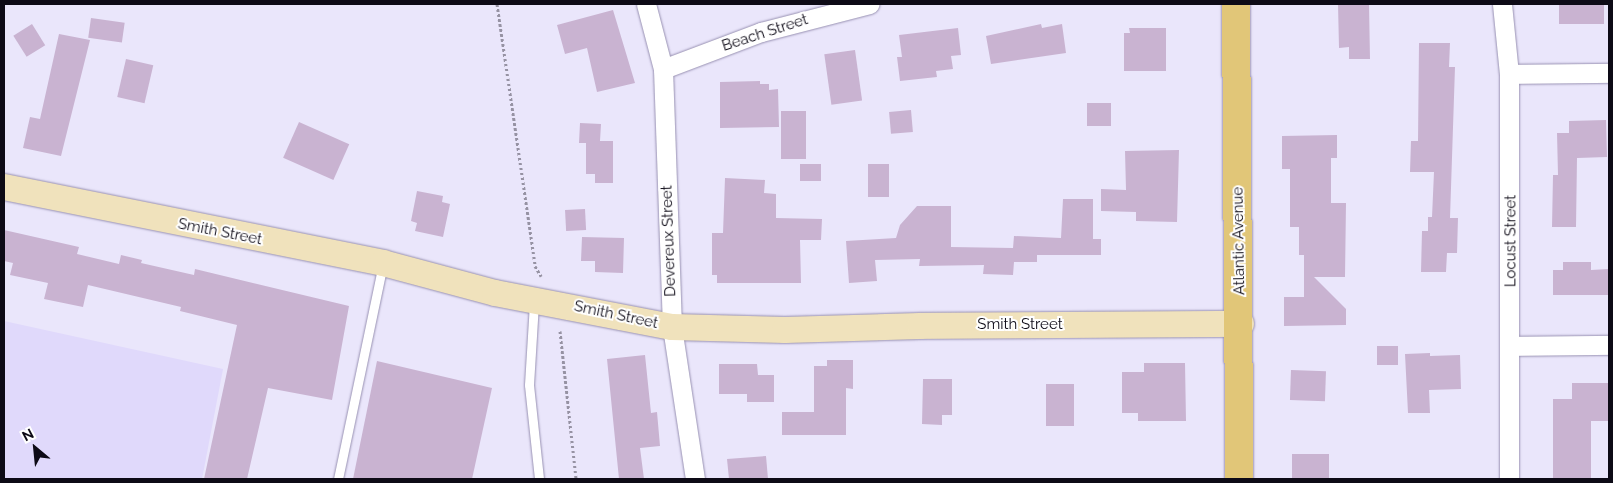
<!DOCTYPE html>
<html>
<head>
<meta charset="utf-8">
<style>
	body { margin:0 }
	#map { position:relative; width:1613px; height:483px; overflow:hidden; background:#eae6fb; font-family:Raleway,sans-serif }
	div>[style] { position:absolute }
	.built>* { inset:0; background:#e0d9fb }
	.building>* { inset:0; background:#c9b3d1; transform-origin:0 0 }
	.path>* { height:3px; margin-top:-1.5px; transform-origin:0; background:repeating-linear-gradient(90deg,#9692a3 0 2.5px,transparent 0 5px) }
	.roads { filter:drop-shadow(0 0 1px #9891b2) drop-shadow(0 0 1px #9891b2) }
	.lane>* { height:9px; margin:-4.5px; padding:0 4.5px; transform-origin:4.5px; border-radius:4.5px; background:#fff }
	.street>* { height:19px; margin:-9.5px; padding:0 9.5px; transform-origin:9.5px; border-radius:9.5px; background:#fff }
	.secondary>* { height:26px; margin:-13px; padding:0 13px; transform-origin:13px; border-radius:13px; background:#f0e2bc }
	.primary>* { height:28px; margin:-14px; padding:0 14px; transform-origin:14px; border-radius:14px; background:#e1c678 }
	span { translate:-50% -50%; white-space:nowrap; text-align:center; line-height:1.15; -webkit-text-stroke:4px #fff; paint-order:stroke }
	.street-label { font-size:15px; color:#0d0a16 }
	.frame { position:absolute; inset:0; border:5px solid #0d0a16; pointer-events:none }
	.north { position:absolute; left:10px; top:423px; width:50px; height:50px; -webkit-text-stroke:4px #fff; paint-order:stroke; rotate:332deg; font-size:14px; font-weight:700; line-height:20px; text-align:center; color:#0d0a16 }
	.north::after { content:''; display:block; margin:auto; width:18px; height:22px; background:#0d0a16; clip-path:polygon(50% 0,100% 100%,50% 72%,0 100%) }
</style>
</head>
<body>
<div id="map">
	<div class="built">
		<i style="clip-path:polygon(4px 321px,223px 369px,202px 479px,4px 479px)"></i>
	</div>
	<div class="building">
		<i style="clip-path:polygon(1338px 4px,1369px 4px,1370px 59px,1349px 59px,1349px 47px,1339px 48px)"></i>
		<i style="left:1559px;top:4px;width:45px;height:20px"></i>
		<i style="clip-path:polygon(613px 10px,635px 83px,597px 92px,587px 48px,565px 54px,557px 25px)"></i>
		<i style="left:91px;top:18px;width:34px;height:20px;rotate:8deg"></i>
		<i style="left:32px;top:24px;width:25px;height:22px;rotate:58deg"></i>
		<i style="clip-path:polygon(1041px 24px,1042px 28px,1062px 24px,1066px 53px,991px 64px,986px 36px)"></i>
		<i style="clip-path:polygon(958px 28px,961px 55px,951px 56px,953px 69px,936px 71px,937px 77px,900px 81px,897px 57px,902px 57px,899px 35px)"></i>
		<i style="clip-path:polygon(1129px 28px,1166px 28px,1166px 71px,1124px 71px,1124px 33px,1130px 33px)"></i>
		<i style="clip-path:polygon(59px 34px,90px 40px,61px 156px,23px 148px,30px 117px,40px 119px)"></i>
		<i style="clip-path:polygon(1419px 43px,1450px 43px,1449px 67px,1455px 67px,1450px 218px,1458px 218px,1457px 253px,1447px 253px,1446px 272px,1421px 272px,1422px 231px,1428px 231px,1428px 217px,1432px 217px,1434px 172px,1410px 172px,1411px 141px,1418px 141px)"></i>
		<i style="left:855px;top:50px;width:51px;height:31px;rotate:82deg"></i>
		<i style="left:126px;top:59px;width:28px;height:39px;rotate:13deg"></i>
		<i style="clip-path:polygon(760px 81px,760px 84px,769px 84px,769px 90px,778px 89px,779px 127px,720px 128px,720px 82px)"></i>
		<i style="left:1087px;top:103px;width:24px;height:23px"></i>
		<i style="left:911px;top:110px;width:22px;height:22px;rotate:85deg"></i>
		<i style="left:806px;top:111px;width:48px;height:25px;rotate:90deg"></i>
		<i style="clip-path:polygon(1606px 120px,1607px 157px,1577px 158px,1576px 227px,1552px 227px,1553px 175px,1558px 175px,1557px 133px,1569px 133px,1569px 121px)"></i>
		<i style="left:299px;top:122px;width:55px;height:39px;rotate:24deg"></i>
		<i style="clip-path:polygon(580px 123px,601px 124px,600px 141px,613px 141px,613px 183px,595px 183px,595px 174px,586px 174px,586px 143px,579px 143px)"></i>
		<i style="clip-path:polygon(1337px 135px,1337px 158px,1331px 158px,1331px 203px,1346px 203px,1345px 277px,1314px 277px,1346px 309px,1346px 325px,1284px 326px,1284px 297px,1304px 297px,1304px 255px,1299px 255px,1299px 227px,1290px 227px,1290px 169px,1282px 169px,1282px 136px)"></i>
		<i style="clip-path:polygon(1179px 150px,1177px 222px,1136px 221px,1136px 212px,1101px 211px,1101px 189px,1126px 190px,1125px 151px)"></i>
		<i style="left:800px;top:164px;width:21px;height:17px"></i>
		<i style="left:889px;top:164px;width:33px;height:21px;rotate:90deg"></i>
		<i style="clip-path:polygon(725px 178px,765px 180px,764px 193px,776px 194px,776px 218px,822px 219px,821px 240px,800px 240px,801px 283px,717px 283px,717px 275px,712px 275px,712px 233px,723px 233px)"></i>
		<i style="clip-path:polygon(417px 191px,443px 196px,442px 202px,450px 204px,443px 237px,415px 231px,417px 223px,411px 221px)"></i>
		<i style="clip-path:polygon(1063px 199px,1093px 199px,1093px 239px,1101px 239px,1101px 255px,1037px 255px,1037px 262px,1014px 262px,1013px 275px,983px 274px,984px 265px,919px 266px,920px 259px,875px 260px,877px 281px,849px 283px,846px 241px,896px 238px,900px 225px,917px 206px,951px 206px,951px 247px,1013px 248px,1014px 236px,1061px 238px)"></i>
		<i style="left:585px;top:209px;width:21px;height:20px;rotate:87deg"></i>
		<i style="clip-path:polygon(4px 230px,79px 247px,77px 254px,119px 264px,121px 255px,142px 260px,141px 263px,194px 275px,195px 269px,349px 306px,332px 400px,268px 388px,247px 479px,204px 479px,237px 325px,180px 311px,181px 307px,88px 285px,83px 307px,44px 299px,48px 283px,10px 275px,13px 263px,4px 261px)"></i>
		<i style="clip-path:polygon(582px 237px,624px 238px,623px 273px,595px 272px,595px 261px,581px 261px)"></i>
		<i style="clip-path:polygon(1563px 262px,1591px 262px,1591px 270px,1609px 269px,1609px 295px,1553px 295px,1553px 270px,1563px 270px)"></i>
		<i style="left:1377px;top:346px;width:21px;height:19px"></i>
		<i style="clip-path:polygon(1430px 353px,1430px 356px,1460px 355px,1461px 389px,1429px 390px,1430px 413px,1408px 413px,1405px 354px)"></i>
		<i style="clip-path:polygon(645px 355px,651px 413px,657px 412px,660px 446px,640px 448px,644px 479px,619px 479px,607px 359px)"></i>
		<i style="clip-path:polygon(827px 360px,853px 360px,853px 389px,846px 388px,846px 435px,782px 435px,782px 412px,814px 412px,814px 366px,827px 366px)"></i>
		<i style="clip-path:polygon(377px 361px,492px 388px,472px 479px,353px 479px)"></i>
		<i style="clip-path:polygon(1144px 363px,1185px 363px,1186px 421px,1138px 421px,1138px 413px,1122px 413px,1122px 372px,1144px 372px)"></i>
		<i style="clip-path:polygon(719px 364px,757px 364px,758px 375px,774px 375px,774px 402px,747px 402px,747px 394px,719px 394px)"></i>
		<i style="left:1291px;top:370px;width:35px;height:30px;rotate:2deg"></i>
		<i style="clip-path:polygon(923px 379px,952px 379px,952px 415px,942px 415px,942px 425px,922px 424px)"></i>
		<i style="clip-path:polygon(1572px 383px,1609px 383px,1609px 421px,1591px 421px,1591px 479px,1553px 479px,1553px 399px,1572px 399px)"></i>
		<i style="left:1046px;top:384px;width:28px;height:42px"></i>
		<i style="left:1329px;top:454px;width:25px;height:37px;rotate:90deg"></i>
		<i style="clip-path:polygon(766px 456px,768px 479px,729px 479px,727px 459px)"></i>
	</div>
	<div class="path">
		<i style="left:497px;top:4px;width:265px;rotate:81.7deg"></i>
		<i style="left:535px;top:266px;width:12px;rotate:59deg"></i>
		<i style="left:560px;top:331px;width:149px;rotate:83.8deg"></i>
	</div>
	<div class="roads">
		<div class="lane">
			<i style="left:534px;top:303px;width:82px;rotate:93.5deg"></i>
			<i style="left:529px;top:385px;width:95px;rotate:83.9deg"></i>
			<i style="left:338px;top:479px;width:220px;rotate:-78.2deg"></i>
		</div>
		<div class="street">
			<i style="left:646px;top:4px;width:67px;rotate:75.3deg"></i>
			<i style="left:663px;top:69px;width:258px;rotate:88deg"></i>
			<i style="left:672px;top:327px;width:154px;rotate:81.4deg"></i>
			<i style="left:1502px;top:4px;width:70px;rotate:84.3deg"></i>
			<i style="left:1509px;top:74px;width:405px;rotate:90deg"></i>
			<i style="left:663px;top:69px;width:105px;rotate:-20.7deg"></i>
			<i style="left:761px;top:32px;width:112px;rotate:-14.5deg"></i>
			<i style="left:1509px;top:74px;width:100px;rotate:-0.6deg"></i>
			<i style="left:1510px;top:346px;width:99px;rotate:-0.6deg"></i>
		</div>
		<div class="secondary">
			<i style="left:4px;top:187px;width:387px;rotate:11.3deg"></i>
			<i style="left:383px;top:263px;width:116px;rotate:15deg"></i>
			<i style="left:495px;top:293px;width:180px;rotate:10.9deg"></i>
			<i style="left:672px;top:327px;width:113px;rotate:1.5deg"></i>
			<i style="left:785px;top:330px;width:135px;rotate:-1.7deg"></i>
			<i style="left:920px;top:326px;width:321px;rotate:-0.4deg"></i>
		</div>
		<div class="primary">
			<i style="left:1236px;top:4px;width:475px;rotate:89.6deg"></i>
		</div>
	</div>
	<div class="street-label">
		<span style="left:765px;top:33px;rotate:-18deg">Beach Street</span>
		<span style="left:220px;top:232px;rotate:11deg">Smith Street</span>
		<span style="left:669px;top:241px;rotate:-92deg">Devereux Street</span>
		<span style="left:1239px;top:241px;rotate:-91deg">Atlantic Avenue</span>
		<span style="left:1511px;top:241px;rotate:-90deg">Locust Street</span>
		<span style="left:616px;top:315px;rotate:12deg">Smith Street</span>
		<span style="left:1020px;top:325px">Smith Street</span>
	</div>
	<div class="frame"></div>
	<div class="north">N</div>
</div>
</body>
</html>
